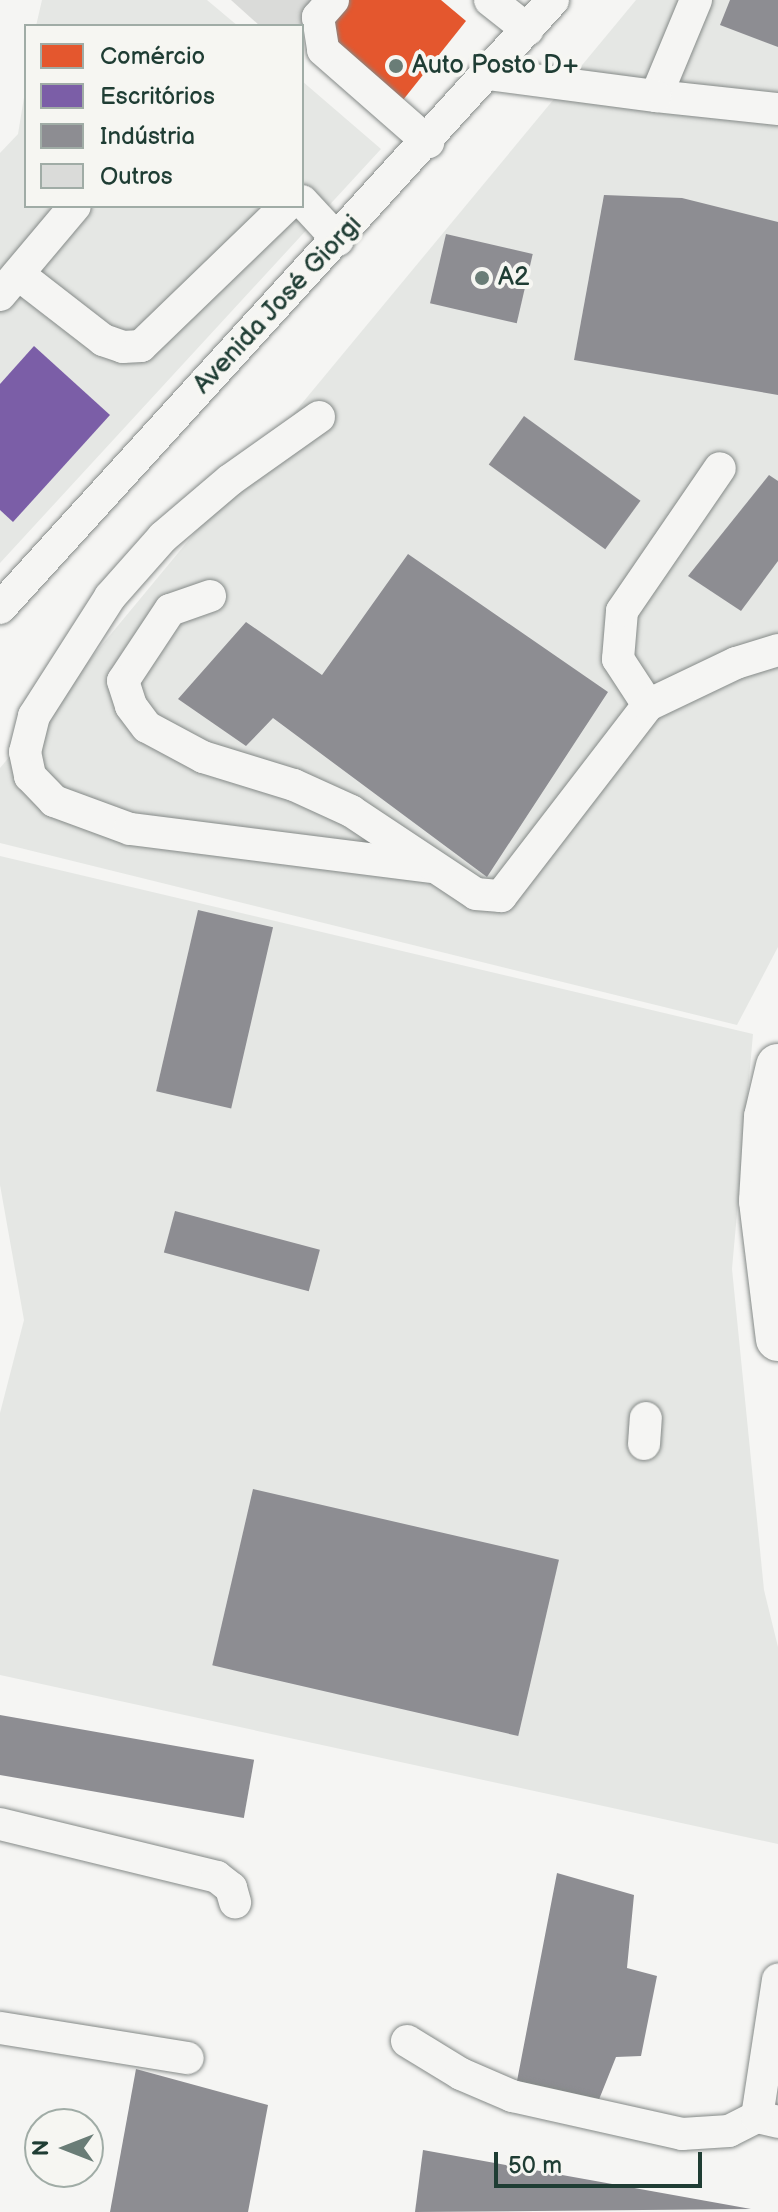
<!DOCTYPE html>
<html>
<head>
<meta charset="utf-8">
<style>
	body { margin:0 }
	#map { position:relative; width:778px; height:2212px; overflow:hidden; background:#f5f5f3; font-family:"Balsamiq Sans",sans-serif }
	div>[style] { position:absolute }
	.built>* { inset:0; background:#e5e7e4 }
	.shops>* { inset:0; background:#e4572e }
	.offices>* { inset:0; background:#7b5ea7 }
	.industry>* { inset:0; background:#8d8d92; transform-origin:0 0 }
	.building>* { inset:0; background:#dadbd9 }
	.roads { filter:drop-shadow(0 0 2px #858a88) drop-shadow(0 0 2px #858a88) }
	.minor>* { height:32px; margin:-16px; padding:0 16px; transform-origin:16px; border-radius:16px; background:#f5f5f3 }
	.highway>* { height:44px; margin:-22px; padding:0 22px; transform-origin:22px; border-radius:22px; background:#f5f5f3 }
	.dots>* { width:22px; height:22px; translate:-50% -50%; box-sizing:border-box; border:4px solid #f6f6f2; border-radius:50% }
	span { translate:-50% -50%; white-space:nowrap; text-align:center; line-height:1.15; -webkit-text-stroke:8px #f6f6f2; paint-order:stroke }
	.poi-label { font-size:26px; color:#1f3d34 }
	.left { translate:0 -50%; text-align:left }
	.street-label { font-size:26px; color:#1f3d34 }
	.legend { position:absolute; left:24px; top:24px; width:280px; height:184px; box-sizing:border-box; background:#f6f6f2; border:2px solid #a0aca6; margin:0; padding:10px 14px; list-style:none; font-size:24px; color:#1f3d34 }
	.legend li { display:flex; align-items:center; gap:16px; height:40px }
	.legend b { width:40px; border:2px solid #a0aca6 }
	.north { position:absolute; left:24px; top:2108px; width:80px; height:80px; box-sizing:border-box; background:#f6f6f2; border:2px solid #a0aca6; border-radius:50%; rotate:270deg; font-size:22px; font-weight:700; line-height:32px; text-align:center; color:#1f3d34 }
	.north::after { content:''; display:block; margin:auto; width:28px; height:36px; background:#6a7d77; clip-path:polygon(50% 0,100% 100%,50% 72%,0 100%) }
	.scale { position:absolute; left:494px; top:2152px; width:208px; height:36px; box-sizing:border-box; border:4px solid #1f3d34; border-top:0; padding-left:10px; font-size:24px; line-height:28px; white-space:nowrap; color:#1f3d34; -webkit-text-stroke:6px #f6f6f2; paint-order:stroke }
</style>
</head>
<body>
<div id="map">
	<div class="built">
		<i style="clip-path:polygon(42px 0,207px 0,238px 26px,36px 26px)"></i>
		<i style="clip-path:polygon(636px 0,778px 0,778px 947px,737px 1025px,0 843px,0 768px)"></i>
		<i style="clip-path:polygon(302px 81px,381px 149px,0 563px,0 153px,18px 134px,26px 85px,26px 206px,302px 206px)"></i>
		<i style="clip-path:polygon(0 856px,753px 1034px,732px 1269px,764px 1590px,778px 1647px,778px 1844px,0 1675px,0 1413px,24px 1320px,0 1185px)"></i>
	</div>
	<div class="shops">
		<i style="clip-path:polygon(349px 0,441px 0,466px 21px,403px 100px,322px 33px)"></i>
	</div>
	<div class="offices">
		<i style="clip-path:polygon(34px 346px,110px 415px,13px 522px,0 510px,0 384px)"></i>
	</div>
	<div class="industry">
		<i style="clip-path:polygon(730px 0,778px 0,778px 47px,720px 25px)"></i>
		<i style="clip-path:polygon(604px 195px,682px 198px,778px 222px,778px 395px,574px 360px)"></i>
		<i style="left:446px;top:234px;width:89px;height:71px;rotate:13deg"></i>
		<i style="left:524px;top:416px;width:144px;height:60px;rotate:36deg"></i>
		<i style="clip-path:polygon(769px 475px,778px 481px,778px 561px,741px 611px,688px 576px)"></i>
		<i style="clip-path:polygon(408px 554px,608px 692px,487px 877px,273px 718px,246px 746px,178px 699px,246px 622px,322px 675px)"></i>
		<i style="left:198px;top:910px;width:77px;height:186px;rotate:13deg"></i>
		<i style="left:175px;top:1211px;width:150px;height:43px;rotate:15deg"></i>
		<i style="left:253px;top:1489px;width:314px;height:181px;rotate:13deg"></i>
		<i style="left:0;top:1715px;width:258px;height:59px;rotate:10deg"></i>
		<i style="clip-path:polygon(557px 1873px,634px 1895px,627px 1968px,657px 1976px,641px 2056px,616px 2057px,598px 2102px,517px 2081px)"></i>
		<i style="clip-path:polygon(136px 2069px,268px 2105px,248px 2212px,110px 2212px)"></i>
		<i style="clip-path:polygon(423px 2150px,751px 2209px,415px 2212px)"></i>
	</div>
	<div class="building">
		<i style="clip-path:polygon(231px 0,313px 0,318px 5px,300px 26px,260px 26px)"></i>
	</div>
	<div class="roads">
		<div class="minor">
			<i style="left:333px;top:0;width:23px;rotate:131deg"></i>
			<i style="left:318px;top:17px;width:33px;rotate:81deg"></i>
			<i style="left:323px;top:50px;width:140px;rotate:41.2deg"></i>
			<i style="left:490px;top:0;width:48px;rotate:38.3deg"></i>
			<i style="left:696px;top:0;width:104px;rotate:112.6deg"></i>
			<i style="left:656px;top:96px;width:123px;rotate:6.1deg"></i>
			<i style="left:488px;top:74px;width:169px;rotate:7.5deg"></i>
			<i style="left:302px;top:201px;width:53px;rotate:47.3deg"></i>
			<i style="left:18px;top:274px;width:108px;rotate:37.8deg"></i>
			<i style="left:103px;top:340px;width:21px;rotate:19deg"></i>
			<i style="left:123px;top:347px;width:18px;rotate:-3deg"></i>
			<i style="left:141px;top:346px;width:202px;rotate:-44deg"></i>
			<i style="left:0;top:295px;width:116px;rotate:-49.9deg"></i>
			<i style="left:319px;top:417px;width:109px;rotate:144.7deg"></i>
			<i style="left:230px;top:480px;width:88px;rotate:139.6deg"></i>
			<i style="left:163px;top:537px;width:80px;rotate:131.5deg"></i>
			<i style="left:110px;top:597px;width:141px;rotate:122.6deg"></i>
			<i style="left:34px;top:716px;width:37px;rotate:104deg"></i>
			<i style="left:25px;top:752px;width:25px;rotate:78deg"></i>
			<i style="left:30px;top:776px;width:35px;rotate:46deg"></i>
			<i style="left:54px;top:801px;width:81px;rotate:20.2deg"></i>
			<i style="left:130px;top:829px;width:303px;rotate:7.2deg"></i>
			<i style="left:210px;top:596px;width:42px;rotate:160.7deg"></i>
			<i style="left:170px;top:610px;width:85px;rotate:123.5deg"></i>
			<i style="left:123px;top:681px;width:26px;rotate:72deg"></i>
			<i style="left:131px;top:706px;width:26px;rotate:53deg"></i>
			<i style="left:147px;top:727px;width:64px;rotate:28.2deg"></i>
			<i style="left:203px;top:757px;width:95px;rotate:17.1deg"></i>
			<i style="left:294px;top:785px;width:63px;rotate:24.5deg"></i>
			<i style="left:351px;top:811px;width:150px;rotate:33.6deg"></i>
			<i style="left:476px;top:894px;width:25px;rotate:5deg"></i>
			<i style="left:501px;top:896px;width:241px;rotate:-52.4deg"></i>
			<i style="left:648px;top:705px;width:55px;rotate:-123.1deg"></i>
			<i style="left:618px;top:659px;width:48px;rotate:-85.2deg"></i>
			<i style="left:622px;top:611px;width:173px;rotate:-55.6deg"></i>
			<i style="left:0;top:608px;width:822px;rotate:-47.71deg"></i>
			<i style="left:648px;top:705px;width:98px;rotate:-25.5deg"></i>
			<i style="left:736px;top:663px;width:44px;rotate:-17.2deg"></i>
			<i style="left:644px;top:1444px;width:26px;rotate:-86deg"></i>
			<i style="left:0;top:1824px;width:223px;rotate:13.7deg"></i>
			<i style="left:217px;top:1877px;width:18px;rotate:38deg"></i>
			<i style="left:231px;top:1888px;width:15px;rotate:74deg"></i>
			<i style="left:0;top:2028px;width:190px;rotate:9.1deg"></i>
			<i style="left:407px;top:2041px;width:63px;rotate:31.4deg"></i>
			<i style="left:461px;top:2074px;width:56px;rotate:23.3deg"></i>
			<i style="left:512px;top:2096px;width:174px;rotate:12.6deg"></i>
			<i style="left:682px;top:2134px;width:47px;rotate:-3.7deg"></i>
			<i style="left:729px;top:2131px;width:31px;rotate:-27deg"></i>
			<i style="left:757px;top:2117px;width:22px;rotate:13deg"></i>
			<i style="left:757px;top:2117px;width:139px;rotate:-81.3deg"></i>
		</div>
		<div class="highway">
			<i style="left:778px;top:1066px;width:52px;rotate:103.2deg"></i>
			<i style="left:766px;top:1117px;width:84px;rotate:93.4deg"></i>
			<i style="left:761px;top:1201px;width:139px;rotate:83deg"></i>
		</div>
	</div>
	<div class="dots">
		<i style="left:396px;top:66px;background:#6a7d77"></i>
		<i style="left:482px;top:278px;background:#6a7d77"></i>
	</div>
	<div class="poi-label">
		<span class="left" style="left:412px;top:66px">Auto Posto D+</span>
		<span class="left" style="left:498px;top:278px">A2</span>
	</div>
	<div class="street-label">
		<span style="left:278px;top:305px;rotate:-47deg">Avenida José Giorgi</span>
	</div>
	<ul class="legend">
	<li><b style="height:22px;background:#e4572e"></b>Comércio</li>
	<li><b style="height:22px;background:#7b5ea7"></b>Escritórios</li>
	<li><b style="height:22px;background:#8d8d92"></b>Indústria</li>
	<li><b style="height:22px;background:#dadbd9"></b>Outros</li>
	</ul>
	<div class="north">N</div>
	<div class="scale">50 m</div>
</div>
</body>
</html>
